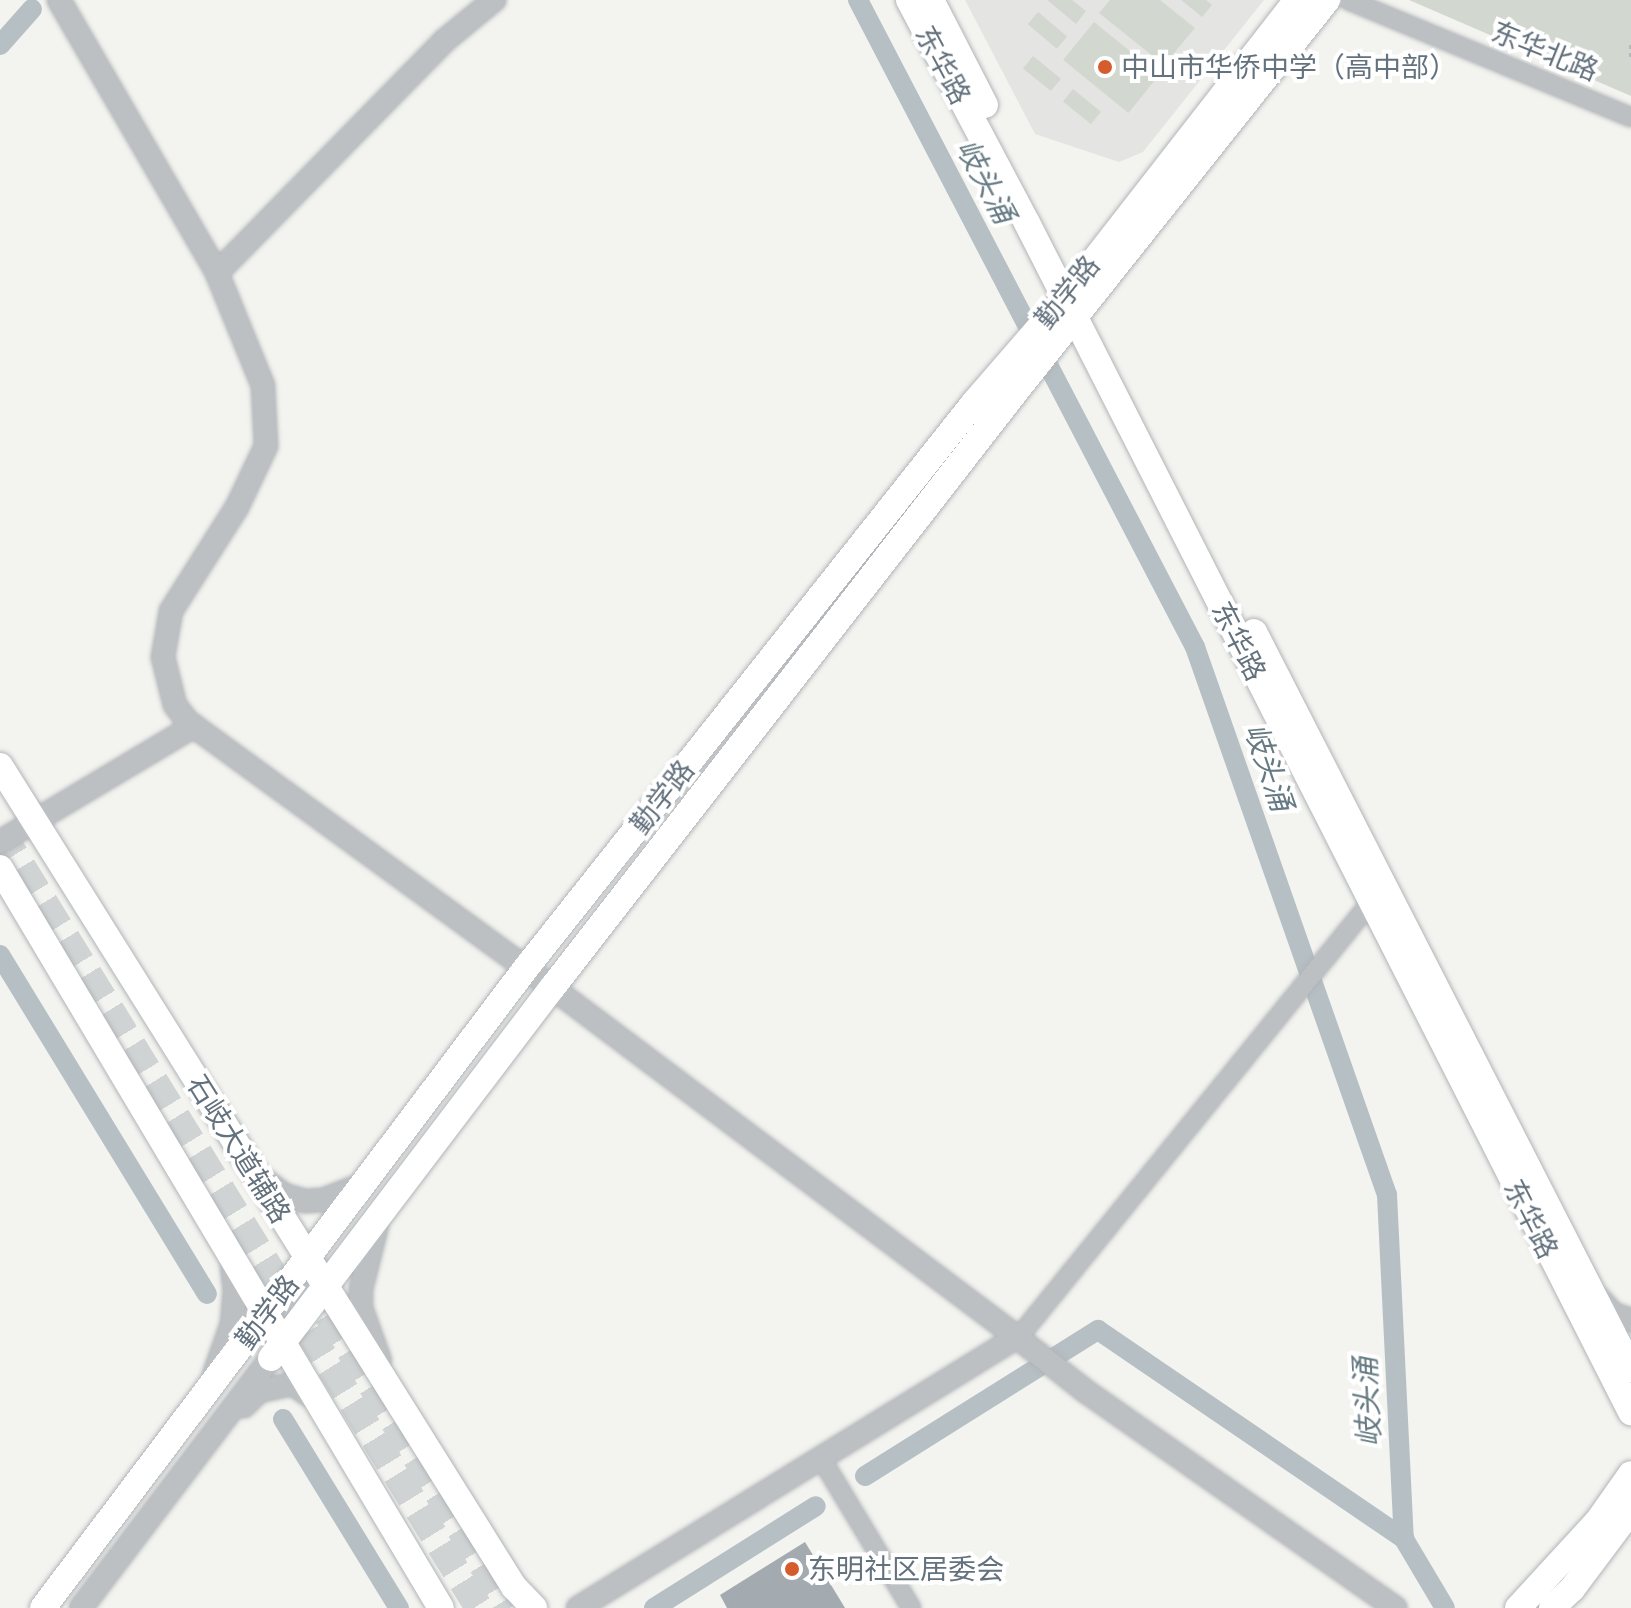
<!DOCTYPE html>
<html>
<head>
<meta charset="utf-8">
<style>
	body { margin:0 }
	#map { position:relative; width:1631px; height:1608px; overflow:hidden; background:#f3f3ef; font-family:Quicksand,"Noto Sans SC",sans-serif }
	div>[style] { position:absolute }
	.built>* { inset:0; background:#e4e5e3 }
	.green>* { inset:0; background:#d2d8cf; transform-origin:0 0 }
	.canal>* { height:20px; margin:-10px; padding:0 10px; transform-origin:10px; border-radius:10px; background:#b5bfc4 }
	.building>* { inset:0; background:#a4abb0 }
	.primary-tunnel>* { height:28px; margin-top:-14px; transform-origin:0; background:repeating-linear-gradient(90deg,#cfd3d3 0 28px,transparent 0 42px) }
	.path>* { height:4px; margin-top:-2px; transform-origin:0; background:repeating-linear-gradient(90deg,#b6b9bb 0 4px,transparent 0 8px) }
	.roads { filter:drop-shadow(0 0 2px #b1b5b9) drop-shadow(0 0 2px #b1b5b9) }
	.minor>* { height:18px; margin:-9px; padding:0 9px; transform-origin:9px; border-radius:9px; background:#bcc0c3 }
	.tertiary>* { height:22px; margin:-11px; padding:0 11px; transform-origin:11px; border-radius:11px; background:#bcc0c3 }
	.secondary>* { height:26px; margin:-13px; padding:0 13px; transform-origin:13px; border-radius:13px; background:#fff }
	.dots>* { width:22px; height:22px; translate:-50% -50%; box-sizing:border-box; border:4px solid #fff; border-radius:50% }
	span { translate:-50% -50%; white-space:nowrap; text-align:center; line-height:1.15; -webkit-text-stroke:8px #fff; paint-order:stroke }
	.street-label { font-size:28px; color:#64727e }
	.poi-label { font-size:28px; color:#64727e }
	.left { translate:0 -50%; text-align:left }
	.water-label { font-size:30px; color:#657a83; font-style:italic }
</style>
</head>
<body>
<div id="map">
	<div class="built">
		<i style="clip-path:polygon(965px 0,1264px 0,1143px 152px,1119px 162px,1035px 134px)"></i>
	</div>
	<div class="green">
		<i style="clip-path:polygon(1047px 0,1072px 0,1086px 11px,1076px 24px)"></i>
		<i style="clip-path:polygon(1110px 0,1160px 0,1195px 28px,1164px 65px,1099px 13px)"></i>
		<i style="clip-path:polygon(1181px 0,1206px 0,1212px 5px,1202px 17px)"></i>
		<i style="clip-path:polygon(1409px 0,1631px 0,1631px 96px)"></i>
		<i style="left:1038px;top:12px;width:38px;height:16px;rotate:40deg"></i>
		<i style="left:1094px;top:22px;width:84px;height:49px;rotate:39deg"></i>
		<i style="left:1033px;top:56px;width:36px;height:16px;rotate:39deg"></i>
		<i style="left:1073px;top:89px;width:36px;height:16px;rotate:39deg"></i>
	</div>
	<div class="canal">
		<i style="left:858px;top:0;width:730px;rotate:62.49deg"></i>
		<i style="left:1195px;top:647px;width:581px;rotate:70.69deg"></i>
		<i style="left:1387px;top:1195px;width:344px;rotate:87.2deg"></i>
		<i style="left:1404px;top:1539px;width:80px;rotate:59.3deg"></i>
		<i style="left:0;top:45px;width:48px;rotate:-48.4deg"></i>
		<i style="left:0;top:955px;width:397px;rotate:58.6deg"></i>
		<i style="left:283px;top:1419px;width:222px;rotate:58.5deg"></i>
		<i style="left:865px;top:1476px;width:275px;rotate:-32.1deg"></i>
		<i style="left:1098px;top:1330px;width:371px;rotate:34.3deg"></i>
		<i style="left:654px;top:1608px;width:191px;rotate:-32.2deg"></i>
	</div>
	<div class="building">
		<i style="clip-path:polygon(805px 1542px,845px 1608px,727px 1608px,720px 1595px)"></i>
	</div>
	<div class="primary-tunnel">
		<i style="left:0;top:831px;width:913px;rotate:58.35deg"></i>
		<i style="left:306px;top:1279px;width:387px;rotate:58.3deg"></i>
	</div>
	<div class="path">
		<i style="left:1631px;top:45px;width:12px;rotate:90deg"></i>
	</div>
	<div class="roads">
		<div class="minor">
			<i style="left:1348px;top:0;width:306px;rotate:22.5deg"></i>
			<i style="left:1018px;top:1338px;width:561px;rotate:-51.01deg"></i>
			<i style="left:821px;top:1458px;width:175px;rotate:59deg"></i>
		</div>
		<div class="tertiary">
			<i style="left:59px;top:0;width:315px;rotate:59.9deg"></i>
			<i style="left:217px;top:273px;width:122px;rotate:67.8deg"></i>
			<i style="left:263px;top:386px;width:60px;rotate:87.1deg"></i>
			<i style="left:266px;top:446px;width:68px;rotate:115.4deg"></i>
			<i style="left:237px;top:507px;width:123px;rotate:122.4deg"></i>
			<i style="left:171px;top:611px;width:47px;rotate:99.9deg"></i>
			<i style="left:163px;top:657px;width:49px;rotate:76deg"></i>
			<i style="left:175px;top:705px;width:20px;rotate:53deg"></i>
			<i style="left:187px;top:721px;width:419px;rotate:36.1deg"></i>
			<i style="left:526px;top:968px;width:614px;rotate:36.93deg"></i>
			<i style="left:1017px;top:1337px;width:516px;rotate:148.31deg"></i>
			<i style="left:217px;top:273px;width:325px;rotate:-45.6deg"></i>
			<i style="left:444px;top:41px;width:65px;rotate:-39.4deg"></i>
			<i style="left:0;top:842px;width:226px;rotate:-30.9deg"></i>
			<i style="left:259px;top:1176px;width:31px;rotate:37deg"></i>
			<i style="left:284px;top:1195px;width:22px;rotate:16deg"></i>
			<i style="left:305px;top:1201px;width:18px;rotate:-3deg"></i>
			<i style="left:323px;top:1200px;width:44px;rotate:-21.3deg"></i>
			<i style="left:378px;top:1221px;width:70px;rotate:104deg"></i>
			<i style="left:361px;top:1289px;width:19px;rotate:90deg"></i>
			<i style="left:361px;top:1308px;width:56px;rotate:70.3deg"></i>
			<i style="left:1597px;top:1296px;width:24px;rotate:48deg"></i>
			<i style="left:1613px;top:1314px;width:19px;rotate:18deg"></i>
			<i style="left:1018px;top:1338px;width:84px;rotate:38.2deg"></i>
			<i style="left:1084px;top:1390px;width:380px;rotate:35deg"></i>
			<i style="left:214px;top:1375px;width:54px;rotate:-70.6deg"></i>
			<i style="left:232px;top:1324px;width:33px;rotate:-85deg"></i>
			<i style="left:235px;top:1291px;width:34px;rotate:-97deg"></i>
			<i style="left:244px;top:1406px;width:21px;rotate:-45deg"></i>
			<i style="left:259px;top:1391px;width:35px;rotate:-12deg"></i>
			<i style="left:293px;top:1384px;width:29px;rotate:35deg"></i>
			<i style="left:81px;top:1608px;width:314px;rotate:-52.8deg"></i>
		</div>
		<div class="secondary">
			<i style="left:909px;top:0;width:252px;rotate:62.1deg"></i>
			<i style="left:1027px;top:223px;width:1334px;rotate:63.07deg"></i>
			<i style="left:931px;top:0;width:118px;rotate:62.8deg"></i>
			<i style="left:1254px;top:632px;width:828px;rotate:62.91deg"></i>
			<i style="left:0;top:766px;width:969px;rotate:57.95deg"></i>
			<i style="left:514px;top:1587px;width:29px;rotate:46deg"></i>
			<i style="left:0;top:868px;width:861px;rotate:59.21deg"></i>
			<i style="left:271px;top:1358px;width:465px;rotate:-52.8deg"></i>
			<i style="left:552px;top:988px;width:756px;rotate:-52.14deg"></i>
			<i style="left:1016px;top:391px;width:500px;rotate:-51.5deg"></i>
			<i style="left:43px;top:1608px;width:802px;rotate:-52.96deg"></i>
			<i style="left:526px;top:968px;width:721px;rotate:-51.59deg"></i>
			<i style="left:974px;top:403px;width:139px;rotate:-49.1deg"></i>
			<i style="left:1065px;top:298px;width:378px;rotate:-52.1deg"></i>
			<i style="left:1518px;top:1608px;width:118px;rotate:-47.4deg"></i>
			<i style="left:1598px;top:1521px;width:57px;rotate:-54.9deg"></i>
			<i style="left:1552px;top:1608px;width:28px;rotate:-44deg"></i>
			<i style="left:1572px;top:1589px;width:99px;rotate:-53.2deg"></i>
		</div>
	</div>
	<div class="dots">
		<i style="left:1105px;top:67px;background:#d55c2d"></i>
		<i style="left:792px;top:1569px;background:#d55c2d"></i>
	</div>
	<div class="street-label">
		<span style="left:1545px;top:51px;rotate:22deg">东华北路</span>
		<span style="left:943px;top:65px;rotate:62deg">东华路</span>
		<span style="left:1067px;top:292px;rotate:-51deg">勤学路</span>
		<span style="left:1239px;top:641px;rotate:63deg">东华路</span>
		<span style="left:662px;top:797px;rotate:-52deg">勤学路</span>
		<span style="left:239px;top:1149px;rotate:58deg">石岐大道辅路</span>
		<span style="left:1531px;top:1219px;rotate:63deg">东华路</span>
		<span style="left:267px;top:1312px;rotate:-53deg">勤学路</span>
	</div>
	<div class="poi-label">
		<span class="left" style="left:1121px;top:67px">中山市华侨中学（高中部）</span>
		<span class="left" style="left:808px;top:1569px">东明社区居委会</span>
	</div>
	<div class="water-label">
		<span style="left:986px;top:181px;rotate:62deg">岐头涌</span>
		<span style="left:1269px;top:767px;rotate:71deg">岐头涌</span>
		<span style="left:1367px;top:1402px;rotate:-93deg">岐头涌</span>
	</div>
</div>
</body>
</html>
